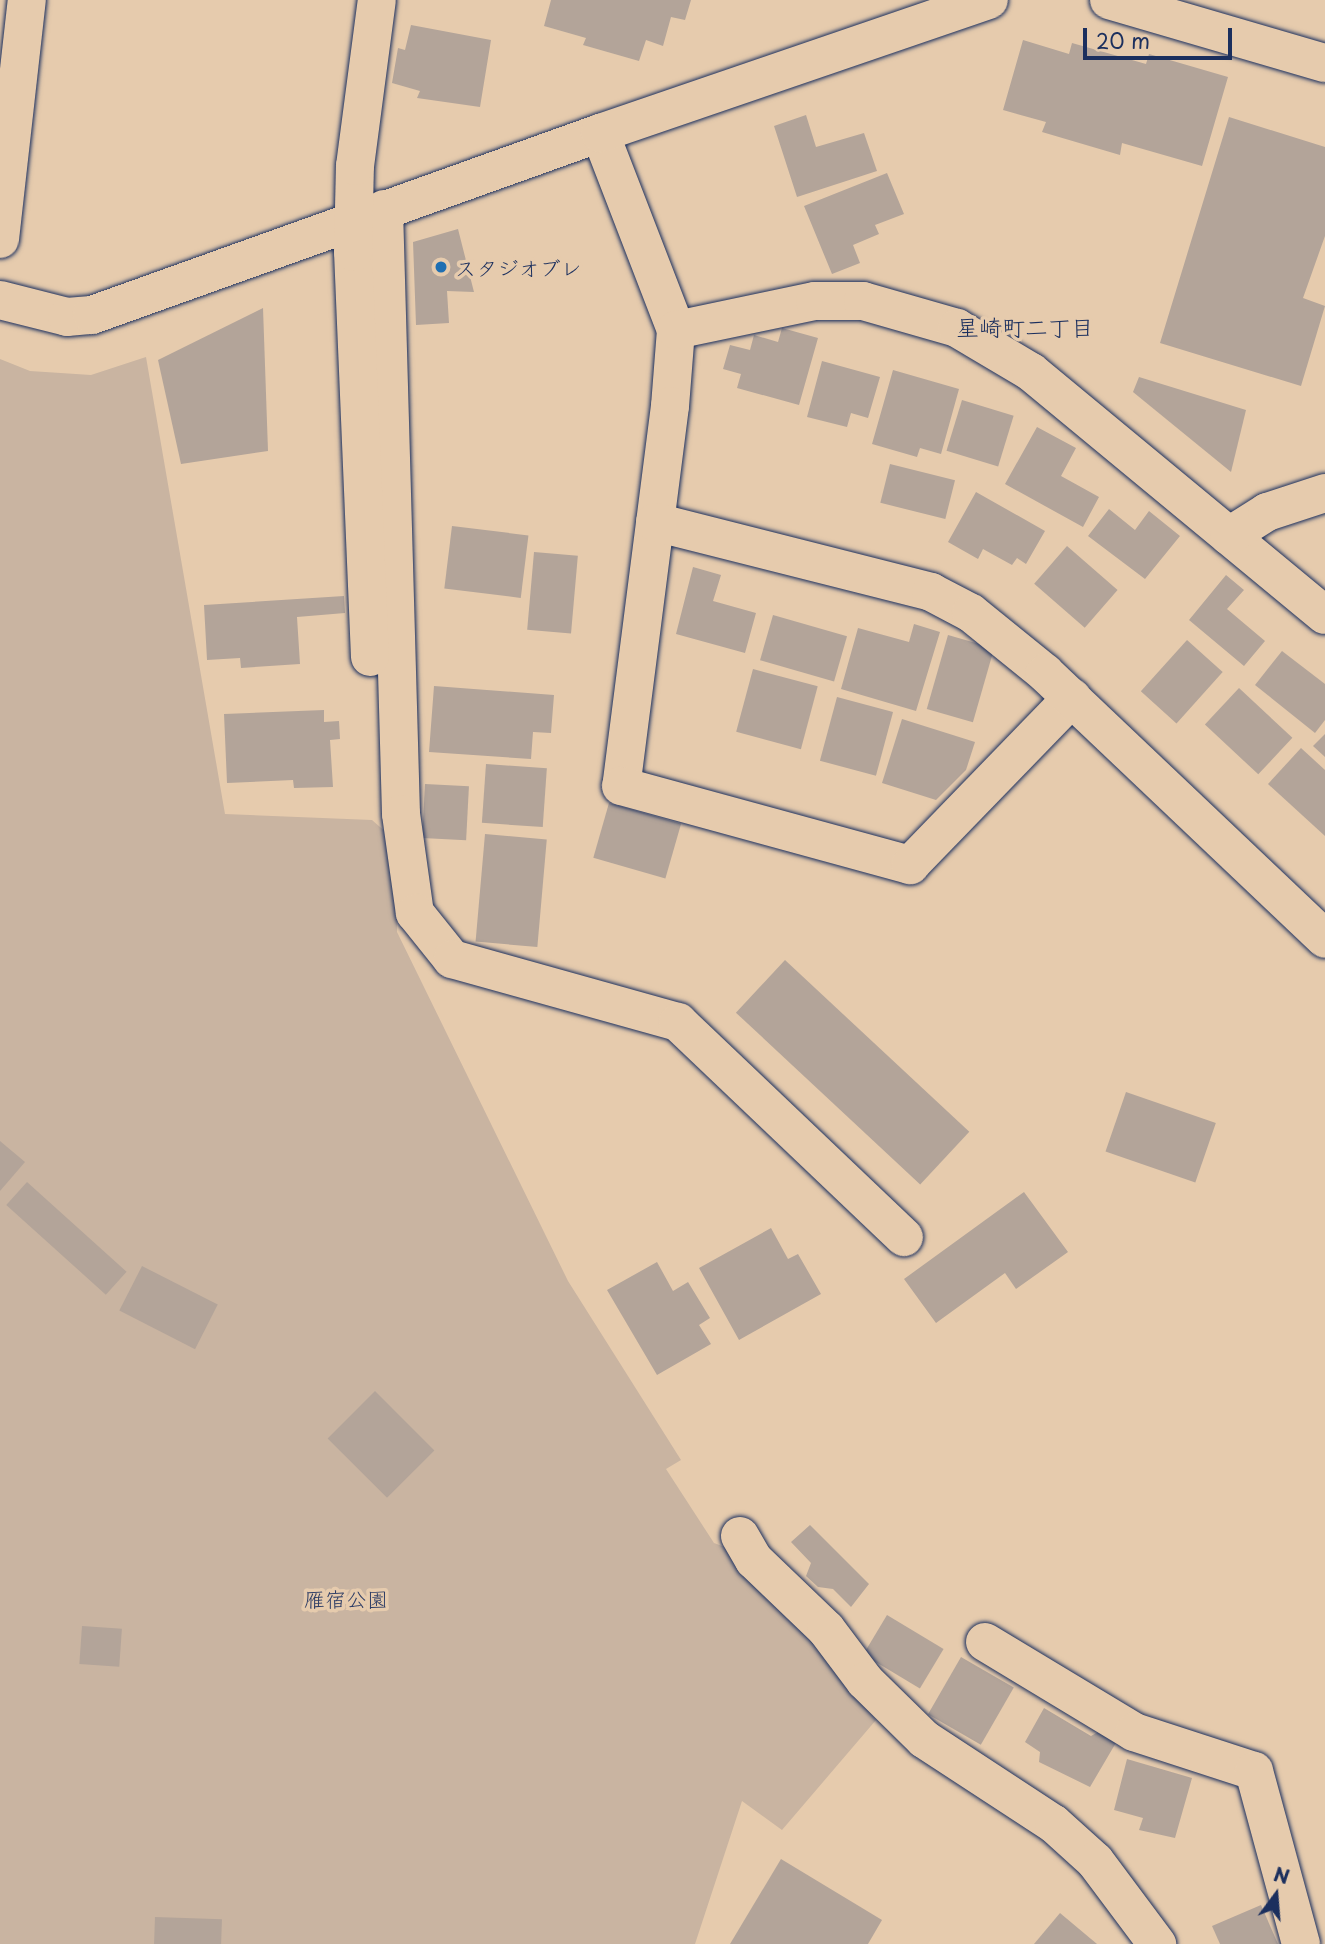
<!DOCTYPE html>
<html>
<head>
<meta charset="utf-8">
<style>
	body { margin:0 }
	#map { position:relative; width:1325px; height:1944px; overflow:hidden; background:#e6cbad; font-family:"Playpen Sans","Klee One",sans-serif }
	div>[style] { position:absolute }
	.green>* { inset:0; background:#c9b4a1 }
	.building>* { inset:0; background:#b3a499; transform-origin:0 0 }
	.roads { filter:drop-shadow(0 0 2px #1b2f5e) drop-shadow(0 0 2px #1b2f5e) }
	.minor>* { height:38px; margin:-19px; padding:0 19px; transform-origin:19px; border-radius:19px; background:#e6cbad }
	.dots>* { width:19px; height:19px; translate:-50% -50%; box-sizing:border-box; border:4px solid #e6cbad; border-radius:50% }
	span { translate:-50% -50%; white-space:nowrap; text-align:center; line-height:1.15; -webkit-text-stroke:7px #e6cbad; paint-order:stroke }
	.poi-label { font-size:21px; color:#1b2f5e }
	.left { translate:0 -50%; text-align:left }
	.park-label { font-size:21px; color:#2c3c65 }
	.neighbourhood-label { font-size:23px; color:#1b2f5e }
	.north { position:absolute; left:1241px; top:1860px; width:70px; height:70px; -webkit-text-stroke:5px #e6cbad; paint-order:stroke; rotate:16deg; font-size:19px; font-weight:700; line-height:28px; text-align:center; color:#1b2f5e }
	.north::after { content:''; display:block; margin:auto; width:24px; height:32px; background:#1b2f5e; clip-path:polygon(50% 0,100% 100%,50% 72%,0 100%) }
	.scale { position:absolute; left:1083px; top:28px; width:149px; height:32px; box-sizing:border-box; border:4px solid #1b2f5e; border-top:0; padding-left:9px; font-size:21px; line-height:24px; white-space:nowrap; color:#1b2f5e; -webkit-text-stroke:5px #e6cbad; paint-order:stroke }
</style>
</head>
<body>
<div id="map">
	<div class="green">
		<i style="clip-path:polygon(146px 357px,225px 814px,372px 820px,396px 841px,397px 932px,568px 1281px,681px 1460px,666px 1469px,714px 1543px,738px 1552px,876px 1720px,782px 1830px,742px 1801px,695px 1944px,0 1944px,0 359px,30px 371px,91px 375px)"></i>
	</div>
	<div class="building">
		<i style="clip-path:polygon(551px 0,691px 0,685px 20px,671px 17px,663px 46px,646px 40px,639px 61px,583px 45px,586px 38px,544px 26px)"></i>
		<i style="clip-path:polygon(411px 25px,491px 40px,480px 107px,417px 98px,420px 91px,392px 83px,398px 48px,405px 50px)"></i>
		<i style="clip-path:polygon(1023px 40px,1069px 54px,1072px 43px,1146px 64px,1149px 54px,1228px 77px,1202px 166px,1122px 143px,1120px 155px,1042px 132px,1046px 122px,1003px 110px)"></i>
		<i style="clip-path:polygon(806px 115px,816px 147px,864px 133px,877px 171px,797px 197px,774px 126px)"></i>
		<i style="clip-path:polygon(1229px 117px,1325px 147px,1325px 236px,1303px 298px,1325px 306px,1301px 386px,1160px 343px)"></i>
		<i style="clip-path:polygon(887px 173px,904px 214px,875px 225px,879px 234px,853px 245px,860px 263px,832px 274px,804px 206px)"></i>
		<i style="clip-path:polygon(458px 229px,474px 292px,447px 291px,449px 323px,416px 325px,413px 242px)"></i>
		<i style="clip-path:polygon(263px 308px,268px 451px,181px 464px,158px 360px)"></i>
		<i style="clip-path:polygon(782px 328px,818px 338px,799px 405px,737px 388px,741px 374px,723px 369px,730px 345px,750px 350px,754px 335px,778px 342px)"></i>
		<i style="clip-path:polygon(822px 361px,880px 377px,868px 418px,851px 413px,847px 427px,807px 417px)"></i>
		<i style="clip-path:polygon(893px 370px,959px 389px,941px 454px,920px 448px,917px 457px,872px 444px)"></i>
		<i style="clip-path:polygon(1139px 377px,1246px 410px,1231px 472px,1133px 392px)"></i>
		<i style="left:962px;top:400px;width:54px;height:53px;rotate:17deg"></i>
		<i style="clip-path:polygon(1037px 427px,1076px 448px,1061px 476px,1099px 497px,1083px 527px,1005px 484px)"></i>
		<i style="left:890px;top:464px;width:67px;height:40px;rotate:14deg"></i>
		<i style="clip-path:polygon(976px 492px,1045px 531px,1026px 564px,1017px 558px,1012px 565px,983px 549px,978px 559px,948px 542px)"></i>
		<i style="clip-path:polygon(1109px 509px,1135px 530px,1149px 511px,1180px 536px,1145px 579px,1088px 536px)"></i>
		<i style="left:452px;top:526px;width:77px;height:63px;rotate:7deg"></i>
		<i style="left:1067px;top:546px;width:67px;height:50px;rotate:41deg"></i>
		<i style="left:534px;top:552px;width:44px;height:78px;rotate:5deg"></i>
		<i style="clip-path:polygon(693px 567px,721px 575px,713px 601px,756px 613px,745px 653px,676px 634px)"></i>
		<i style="clip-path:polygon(1226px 575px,1244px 590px,1227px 609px,1265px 641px,1244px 666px,1189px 620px)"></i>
		<i style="clip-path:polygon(344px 596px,345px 613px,297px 617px,300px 664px,241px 668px,240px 658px,207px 660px,204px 605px)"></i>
		<i style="left:773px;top:615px;width:77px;height:47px;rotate:16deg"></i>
		<i style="clip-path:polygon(914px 624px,940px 632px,916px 711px,841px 689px,858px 628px,909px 642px)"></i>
		<i style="left:948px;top:635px;width:48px;height:77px;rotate:16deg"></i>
		<i style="left:1187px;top:640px;width:48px;height:69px;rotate:42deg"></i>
		<i style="clip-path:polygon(1282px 651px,1325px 684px,1325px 720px,1315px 733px,1255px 685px)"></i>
		<i style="left:753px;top:669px;width:67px;height:65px;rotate:15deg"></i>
		<i style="clip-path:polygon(434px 686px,554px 695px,551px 733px,533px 732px,531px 759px,429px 752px)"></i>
		<i style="left:1239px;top:688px;width:73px;height:50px;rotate:43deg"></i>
		<i style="left:837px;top:697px;width:58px;height:66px;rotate:15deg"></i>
		<i style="clip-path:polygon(324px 710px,324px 722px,339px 721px,340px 739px,330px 740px,333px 787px,294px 788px,293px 780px,227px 783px,224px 714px)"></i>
		<i style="clip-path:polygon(902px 719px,975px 742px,966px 770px,936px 800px,882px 783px)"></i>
		<i style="clip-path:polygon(1325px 734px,1325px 757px,1313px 746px)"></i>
		<i style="clip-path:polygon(1301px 748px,1325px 770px,1325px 836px,1268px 784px)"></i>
		<i style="left:486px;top:764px;width:61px;height:59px;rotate:4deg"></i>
		<i style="left:425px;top:784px;width:44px;height:54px;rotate:3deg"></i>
		<i style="left:609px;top:803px;width:75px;height:57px;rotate:16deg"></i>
		<i style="left:485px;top:834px;width:62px;height:108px;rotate:5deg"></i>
		<i style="left:785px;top:960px;width:252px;height:72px;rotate:43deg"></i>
		<i style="left:1126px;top:1092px;width:95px;height:63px;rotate:19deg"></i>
		<i style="clip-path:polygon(0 1141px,25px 1162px,0 1191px)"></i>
		<i style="left:27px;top:1182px;width:134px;height:31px;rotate:42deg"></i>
		<i style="clip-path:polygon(1024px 1192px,1068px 1252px,1016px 1289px,1005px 1273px,936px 1323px,904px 1279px)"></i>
		<i style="clip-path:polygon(771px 1228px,788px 1259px,798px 1254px,821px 1294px,739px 1340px,699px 1268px)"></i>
		<i style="clip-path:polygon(657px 1262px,673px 1291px,688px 1282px,710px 1318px,699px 1325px,711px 1344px,657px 1375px,607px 1290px)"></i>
		<i style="left:142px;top:1266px;width:85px;height:50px;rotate:27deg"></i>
		<i style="left:375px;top:1391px;width:84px;height:67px;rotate:45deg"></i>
		<i style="clip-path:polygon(810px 1525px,869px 1584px,851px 1607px,833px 1589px,818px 1587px,806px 1576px,811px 1563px,791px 1542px)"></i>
		<i style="left:887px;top:1615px;width:66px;height:46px;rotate:31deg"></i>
		<i style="left:82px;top:1626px;width:40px;height:38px;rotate:4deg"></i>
		<i style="left:961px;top:1657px;width:61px;height:66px;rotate:30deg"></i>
		<i style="clip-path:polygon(1044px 1708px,1091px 1736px,1098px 1732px,1117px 1741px,1090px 1787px,1039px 1762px,1040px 1752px,1025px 1742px)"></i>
		<i style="clip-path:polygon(1127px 1759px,1192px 1778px,1175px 1838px,1139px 1830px,1143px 1818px,1114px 1810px)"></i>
		<i style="clip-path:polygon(781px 1859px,882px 1920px,868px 1944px,730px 1944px)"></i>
		<i style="clip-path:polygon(1261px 1905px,1278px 1944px,1220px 1944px,1212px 1926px)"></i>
		<i style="clip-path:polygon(1060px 1913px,1097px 1944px,1034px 1944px)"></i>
		<i style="left:155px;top:1917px;width:67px;height:27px;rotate:2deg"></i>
	</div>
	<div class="roads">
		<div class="minor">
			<i style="left:1109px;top:0;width:225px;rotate:16.3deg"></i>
			<i style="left:600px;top:133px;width:211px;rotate:68.9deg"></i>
			<i style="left:676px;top:330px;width:76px;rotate:94.5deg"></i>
			<i style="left:670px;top:406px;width:383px;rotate:97.3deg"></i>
			<i style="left:621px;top:786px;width:300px;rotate:15.3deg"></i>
			<i style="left:910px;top:865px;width:233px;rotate:-45.9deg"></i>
			<i style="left:384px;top:209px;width:605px;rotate:88.39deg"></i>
			<i style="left:401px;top:814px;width:100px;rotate:82deg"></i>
			<i style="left:415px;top:913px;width:59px;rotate:51.2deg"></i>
			<i style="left:452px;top:959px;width:235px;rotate:15.6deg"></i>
			<i style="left:678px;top:1022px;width:312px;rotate:43.6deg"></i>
			<i style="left:0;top:239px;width:241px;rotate:-83.6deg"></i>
			<i style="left:0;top:300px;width:69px;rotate:14.2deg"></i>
			<i style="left:67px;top:317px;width:25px;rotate:-5deg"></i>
			<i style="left:92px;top:315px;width:540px;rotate:-19.71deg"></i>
			<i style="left:600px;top:133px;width:411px;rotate:-18.9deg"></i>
			<i style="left:676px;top:330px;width:142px;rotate:-11.8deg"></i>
			<i style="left:815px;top:301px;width:48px"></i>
			<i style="left:863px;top:301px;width:98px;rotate:16deg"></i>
			<i style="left:957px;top:328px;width:86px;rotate:30.7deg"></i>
			<i style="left:1031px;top:372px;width:381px;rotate:39.6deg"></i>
			<i style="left:655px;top:522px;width:285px;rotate:14.2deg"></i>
			<i style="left:931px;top:592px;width:45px;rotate:27.7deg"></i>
			<i style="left:971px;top:613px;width:95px;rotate:39deg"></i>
			<i style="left:1045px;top:673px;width:386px;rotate:43.5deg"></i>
			<i style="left:1229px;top:536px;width:45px;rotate:-32.3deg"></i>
			<i style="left:1267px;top:512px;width:61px;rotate:-18.1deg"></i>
			<i style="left:370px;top:657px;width:405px;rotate:-92.4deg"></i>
			<i style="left:353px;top:252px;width:86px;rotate:-88.7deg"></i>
			<i style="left:355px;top:166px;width:167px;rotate:-82.5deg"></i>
			<i style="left:740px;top:1536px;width:28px;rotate:60deg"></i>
			<i style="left:754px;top:1560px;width:100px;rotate:43.8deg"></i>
			<i style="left:826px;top:1629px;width:65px;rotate:53.1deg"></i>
			<i style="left:865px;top:1681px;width:83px;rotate:44.5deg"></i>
			<i style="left:924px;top:1739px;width:155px;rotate:33.2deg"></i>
			<i style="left:1054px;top:1824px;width:55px;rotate:42.1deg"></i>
			<i style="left:1095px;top:1861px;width:104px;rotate:53.2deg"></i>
			<i style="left:985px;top:1642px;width:174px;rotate:31.1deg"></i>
			<i style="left:1134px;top:1732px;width:126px;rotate:18deg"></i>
			<i style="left:1254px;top:1771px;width:179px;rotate:74.8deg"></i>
		</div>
	</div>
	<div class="dots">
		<i style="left:441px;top:267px;background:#1f6fb2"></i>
	</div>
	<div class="poi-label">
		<span class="left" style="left:455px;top:267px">スタジオブレ</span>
	</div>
	<div class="park-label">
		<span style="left:346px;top:1598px">雁宿公園</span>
	</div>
	<div class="neighbourhood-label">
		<span style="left:1025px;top:327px">星崎町二丁目</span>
	</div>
	<div class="north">N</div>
	<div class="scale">20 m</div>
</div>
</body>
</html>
